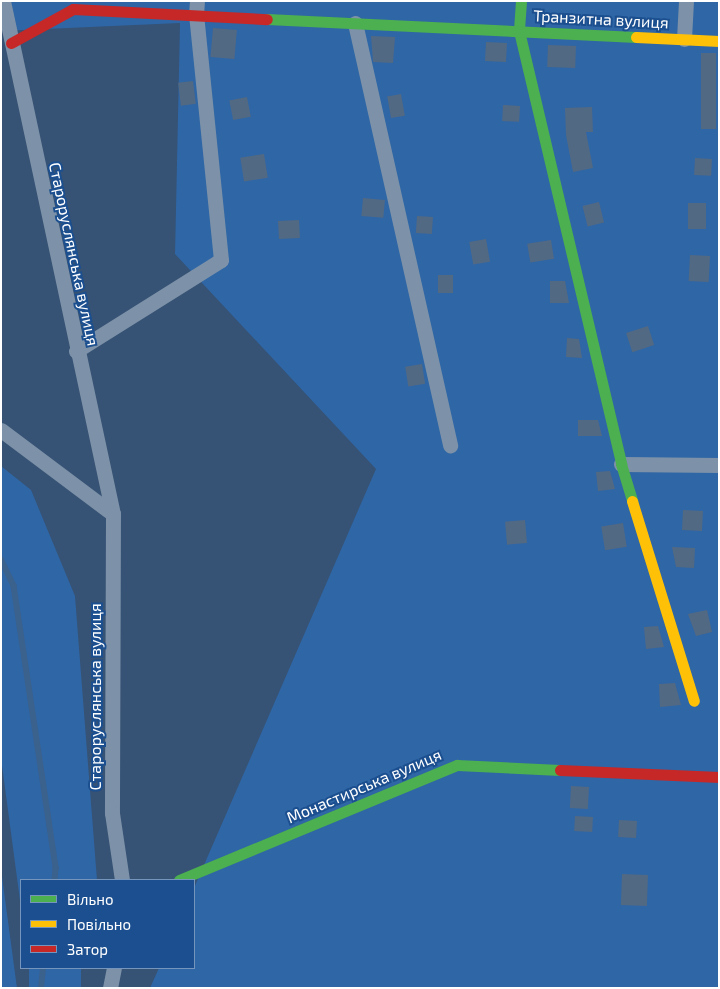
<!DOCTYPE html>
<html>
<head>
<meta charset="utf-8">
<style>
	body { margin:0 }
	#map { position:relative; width:720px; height:989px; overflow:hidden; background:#365274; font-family:"Exo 2",sans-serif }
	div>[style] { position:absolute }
	.green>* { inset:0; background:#2f66a5; transform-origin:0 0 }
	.stream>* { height:5.5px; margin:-2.75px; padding:0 2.75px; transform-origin:2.75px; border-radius:2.75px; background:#3b618d }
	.building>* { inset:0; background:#526984; transform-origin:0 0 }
	.street>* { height:15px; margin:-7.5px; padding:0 7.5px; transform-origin:7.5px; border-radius:7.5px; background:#7d92a8 }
	.fast>* { height:11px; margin:-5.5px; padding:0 5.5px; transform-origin:5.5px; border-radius:5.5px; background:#4caf50 }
	.slow>* { height:11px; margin:-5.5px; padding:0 5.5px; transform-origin:5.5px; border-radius:5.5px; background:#ffc107 }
	.jam>* { height:11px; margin:-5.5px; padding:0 5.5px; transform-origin:5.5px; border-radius:5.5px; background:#c62828 }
	span { translate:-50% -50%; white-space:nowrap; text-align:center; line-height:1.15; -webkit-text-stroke:4px #1b4f8f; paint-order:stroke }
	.street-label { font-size:16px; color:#fff }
	.frame { position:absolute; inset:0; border:2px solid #fff; pointer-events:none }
	.legend { position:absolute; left:20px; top:879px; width:175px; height:90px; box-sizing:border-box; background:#1b4f8f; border:1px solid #7695bc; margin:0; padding:6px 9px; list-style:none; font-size:15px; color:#fff }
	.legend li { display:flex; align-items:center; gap:10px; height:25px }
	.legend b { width:25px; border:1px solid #7695bc }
</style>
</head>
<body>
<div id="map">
	<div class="green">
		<i style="clip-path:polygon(1px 1px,719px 1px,719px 988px,150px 988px,159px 968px,194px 968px,194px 888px,376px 469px,175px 254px,180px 23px,1px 31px)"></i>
		<i style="clip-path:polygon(1px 466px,31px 490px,75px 596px,97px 880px,21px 880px,21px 908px,1px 758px)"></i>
		<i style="clip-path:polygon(1px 869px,17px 988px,1px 988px)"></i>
		<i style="left:29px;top:968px;width:52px;height:20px"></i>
	</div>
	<div class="stream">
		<i style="left:1px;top:559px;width:30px;rotate:64deg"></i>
		<i style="left:14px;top:586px;width:285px;rotate:81.5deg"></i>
		<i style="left:56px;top:868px;width:12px;rotate:95deg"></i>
		<i style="left:41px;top:988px;width:20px;rotate:-84deg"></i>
	</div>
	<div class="building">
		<i style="left:213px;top:28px;width:24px;height:29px;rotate:5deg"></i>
		<i style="clip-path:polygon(371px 36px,395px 37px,393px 63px,373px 62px)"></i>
		<i style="left:486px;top:42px;width:21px;height:19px;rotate:3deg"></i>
		<i style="left:548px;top:45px;width:28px;height:22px;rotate:2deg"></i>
		<i style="left:701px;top:53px;width:15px;height:76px"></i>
		<i style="left:193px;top:81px;width:23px;height:15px;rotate:83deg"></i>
		<i style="left:401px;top:94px;width:22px;height:14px;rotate:80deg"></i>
		<i style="left:247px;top:97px;width:20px;height:18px;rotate:79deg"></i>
		<i style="left:503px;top:105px;width:17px;height:16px;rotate:3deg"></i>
		<i style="clip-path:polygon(592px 107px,593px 132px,586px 132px,593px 168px,573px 172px,566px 135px,565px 108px)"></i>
		<i style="left:264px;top:154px;width:24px;height:24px;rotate:81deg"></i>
		<i style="left:695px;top:158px;width:17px;height:17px;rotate:3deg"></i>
		<i style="left:363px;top:198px;width:22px;height:18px;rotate:5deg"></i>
		<i style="left:599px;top:202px;width:21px;height:17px;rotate:76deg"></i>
		<i style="left:688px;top:203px;width:18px;height:26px"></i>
		<i style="left:417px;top:216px;width:16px;height:17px;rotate:4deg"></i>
		<i style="left:299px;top:220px;width:18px;height:21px;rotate:87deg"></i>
		<i style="left:486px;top:239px;width:23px;height:17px;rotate:80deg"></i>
		<i style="left:551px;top:240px;width:19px;height:24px;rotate:81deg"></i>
		<i style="left:690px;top:255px;width:20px;height:26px;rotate:3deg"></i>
		<i style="left:438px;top:275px;width:15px;height:18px"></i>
		<i style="clip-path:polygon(550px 281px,565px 281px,569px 303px,550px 303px)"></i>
		<i style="left:648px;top:326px;width:20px;height:23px;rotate:72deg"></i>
		<i style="clip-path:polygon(567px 338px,579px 339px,582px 358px,566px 357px)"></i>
		<i style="left:422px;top:364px;width:20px;height:17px;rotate:81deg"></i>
		<i style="clip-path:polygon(578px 420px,598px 420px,602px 436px,578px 436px)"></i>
		<i style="clip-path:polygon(610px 471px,615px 489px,598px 491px,596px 472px)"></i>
		<i style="left:683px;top:510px;width:20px;height:20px;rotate:3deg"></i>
		<i style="left:525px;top:520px;width:23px;height:20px;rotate:85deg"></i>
		<i style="left:623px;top:523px;width:24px;height:22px;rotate:81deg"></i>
		<i style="clip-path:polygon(672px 547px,695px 548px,694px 568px,676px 567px)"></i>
		<i style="clip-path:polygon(707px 610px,712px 632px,696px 636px,688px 614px)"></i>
		<i style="clip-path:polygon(658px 626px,664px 647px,646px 649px,644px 627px)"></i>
		<i style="clip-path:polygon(675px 683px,681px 705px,660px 707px,659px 684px)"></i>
		<i style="left:571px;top:786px;width:18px;height:22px;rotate:3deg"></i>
		<i style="left:575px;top:816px;width:18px;height:15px;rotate:3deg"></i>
		<i style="left:619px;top:820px;width:18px;height:17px;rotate:3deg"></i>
		<i style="left:622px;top:874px;width:26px;height:31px;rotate:2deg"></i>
	</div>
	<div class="street">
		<i style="left:3px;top:1px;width:525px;rotate:77.9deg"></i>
		<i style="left:355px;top:23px;width:433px;rotate:77.3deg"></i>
		<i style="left:684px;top:39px;width:38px;rotate:-87deg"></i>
		<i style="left:76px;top:351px;width:171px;rotate:-32.1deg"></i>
		<i style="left:221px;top:260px;width:246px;rotate:-95.8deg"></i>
		<i style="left:196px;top:15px;width:14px;rotate:-86deg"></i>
		<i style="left:1px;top:430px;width:140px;rotate:36.9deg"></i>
		<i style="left:113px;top:514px;width:299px;rotate:90.2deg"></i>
		<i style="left:112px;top:813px;width:68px;rotate:81.5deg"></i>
		<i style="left:621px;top:464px;width:98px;rotate:0.6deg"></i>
		<i style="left:110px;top:988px;width:20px;rotate:-79deg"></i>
	</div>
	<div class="fast">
		<i style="left:521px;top:1px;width:30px;rotate:94deg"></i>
		<i style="left:519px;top:31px;width:445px;rotate:76.7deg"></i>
		<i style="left:621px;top:464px;width:39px;rotate:73deg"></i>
		<i style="left:267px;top:19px;width:369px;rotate:2.8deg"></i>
		<i style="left:179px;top:880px;width:301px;rotate:-22.5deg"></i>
		<i style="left:457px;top:765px;width:103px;rotate:2.8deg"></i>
	</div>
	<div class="slow">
		<i style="left:636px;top:37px;width:83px;rotate:2.8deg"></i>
		<i style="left:632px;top:501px;width:209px;rotate:72.8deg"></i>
	</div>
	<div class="jam">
		<i style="left:11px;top:43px;width:71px;rotate:-28.7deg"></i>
		<i style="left:73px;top:9px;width:194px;rotate:3deg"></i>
		<i style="left:560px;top:770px;width:159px;rotate:2.5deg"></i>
	</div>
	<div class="street-label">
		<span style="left:601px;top:19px;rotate:3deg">Транзитна вулиця</span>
		<span style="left:74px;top:254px;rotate:78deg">Староруслянська вулиця</span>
		<span style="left:95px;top:697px;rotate:-90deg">Староруслянська вулиця</span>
		<span style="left:364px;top:786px;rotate:-23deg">Монастирська вулиця</span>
	</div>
	<div class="frame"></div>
	<ul class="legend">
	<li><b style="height:6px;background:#4caf50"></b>Вільно</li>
	<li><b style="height:6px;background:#ffc107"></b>Повільно</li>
	<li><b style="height:6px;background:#c62828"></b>Затор</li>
	</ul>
</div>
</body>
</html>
